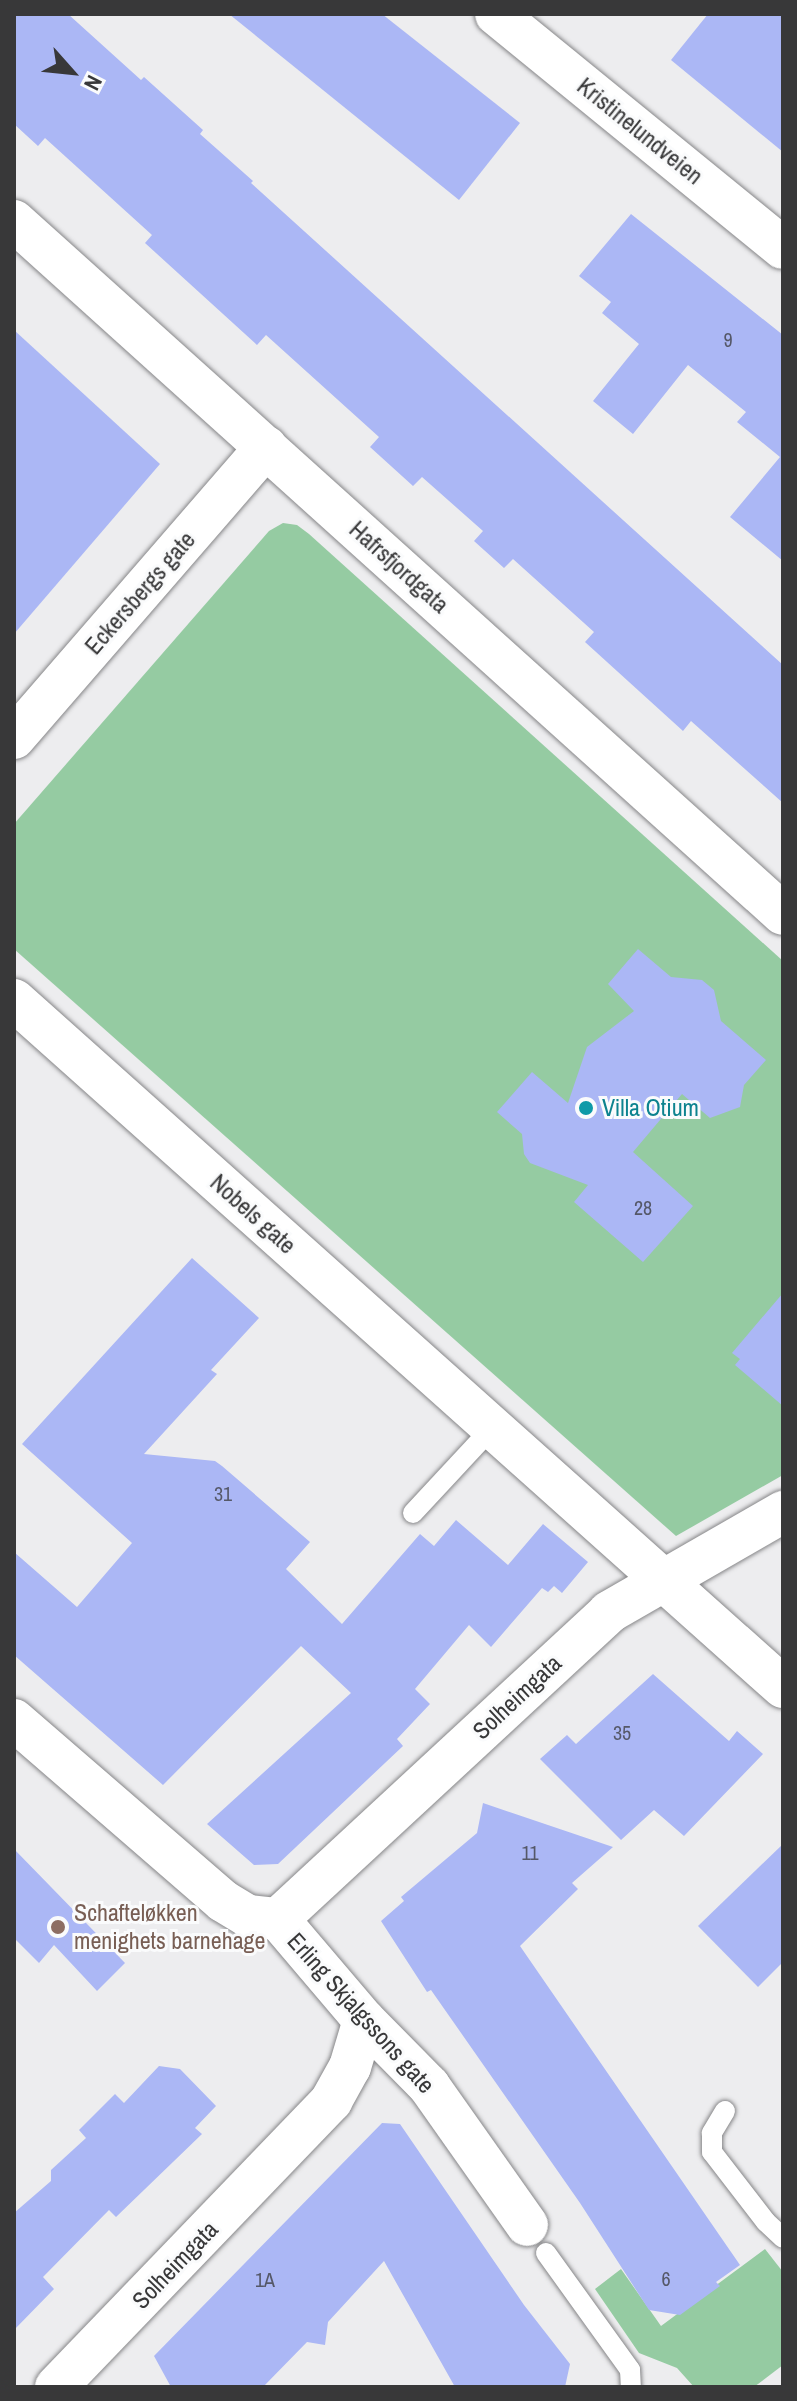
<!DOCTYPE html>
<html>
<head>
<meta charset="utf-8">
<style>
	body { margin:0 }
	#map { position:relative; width:797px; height:2401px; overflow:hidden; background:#ededef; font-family:"Archivo Narrow",sans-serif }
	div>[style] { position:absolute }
	.green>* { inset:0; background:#95cba2 }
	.building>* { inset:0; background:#abb7f5 }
	.roads { filter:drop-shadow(0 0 2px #868688) drop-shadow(0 0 2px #868688) }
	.lane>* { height:20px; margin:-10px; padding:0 10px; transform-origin:10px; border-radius:10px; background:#fff }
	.street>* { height:42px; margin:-21px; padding:0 21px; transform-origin:21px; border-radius:21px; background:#fff }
	.dots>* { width:22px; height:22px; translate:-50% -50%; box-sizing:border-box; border:4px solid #fafbfc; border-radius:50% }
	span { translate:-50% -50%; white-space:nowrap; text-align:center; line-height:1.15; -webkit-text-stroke:6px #fafbfc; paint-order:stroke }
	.number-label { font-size:20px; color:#555868 }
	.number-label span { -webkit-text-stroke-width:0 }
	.street-label { font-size:24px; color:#383839 }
	.culture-label { font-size:24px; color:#0d838f }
	.left { translate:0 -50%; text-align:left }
	.education-label { font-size:24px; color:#785e54 }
	.frame { position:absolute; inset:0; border:16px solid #383839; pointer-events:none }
	.north { position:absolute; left:32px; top:32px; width:80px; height:80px; -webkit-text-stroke:6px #fafbfc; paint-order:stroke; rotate:117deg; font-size:22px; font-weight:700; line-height:32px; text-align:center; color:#383839 }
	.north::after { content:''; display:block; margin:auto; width:28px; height:36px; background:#383839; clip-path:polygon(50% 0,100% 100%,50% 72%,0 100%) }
</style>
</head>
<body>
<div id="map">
	<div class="green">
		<i style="clip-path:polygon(283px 523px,297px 525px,309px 534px,783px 961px,783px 1475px,676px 1536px,14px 949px,14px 824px,269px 531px)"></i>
		<i style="clip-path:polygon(765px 2249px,783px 2272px,783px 2365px,754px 2387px,694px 2387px,677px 2368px,639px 2353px,595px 2289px,621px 2269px,661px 2326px)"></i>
	</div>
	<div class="building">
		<i style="clip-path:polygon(14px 14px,68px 14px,141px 80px,144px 77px,203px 130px,200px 134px,253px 181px,251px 183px,783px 665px,783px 803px,691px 721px,683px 731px,585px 642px,594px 632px,513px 559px,504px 568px,474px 541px,483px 531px,422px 477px,413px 486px,370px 447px,379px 437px,266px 335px,257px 345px,145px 243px,152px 235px,45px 138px,38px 146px,14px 124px)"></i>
		<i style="clip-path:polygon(229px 14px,382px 14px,520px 123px,459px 200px)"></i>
		<i style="clip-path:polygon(708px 14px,783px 14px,783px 152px,671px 60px)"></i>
		<i style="clip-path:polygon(631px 214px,783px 335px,783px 561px,730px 517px,780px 457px,737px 422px,746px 412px,688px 365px,633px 434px,593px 401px,639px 344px,602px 313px,611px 302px,579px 276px)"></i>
		<i style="clip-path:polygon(14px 330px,160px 464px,14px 634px)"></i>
		<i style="clip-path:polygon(638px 949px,671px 977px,702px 980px,714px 990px,721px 1021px,766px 1060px,744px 1085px,740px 1107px,710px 1118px,682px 1094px,633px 1152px,693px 1206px,643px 1262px,574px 1202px,588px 1185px,530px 1163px,524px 1154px,522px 1134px,497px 1112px,532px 1072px,568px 1103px,587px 1047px,634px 1011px,608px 984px)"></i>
		<i style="clip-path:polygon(192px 1258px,259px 1318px,211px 1370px,217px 1374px,144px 1454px,215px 1461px,222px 1466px,310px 1542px,286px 1569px,342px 1624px,420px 1534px,434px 1546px,456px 1520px,508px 1565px,543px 1524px,588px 1562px,562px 1593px,554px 1586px,548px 1592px,542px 1588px,491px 1647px,469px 1625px,415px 1689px,430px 1704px,397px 1739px,403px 1746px,278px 1864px,254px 1865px,207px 1824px,351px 1693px,301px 1646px,163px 1785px,14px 1655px,14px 1552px,77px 1607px,132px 1543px,22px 1444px)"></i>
		<i style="clip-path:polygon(783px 1293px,783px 1406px,735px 1365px,740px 1359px,732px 1353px)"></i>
		<i style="clip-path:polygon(653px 1674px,729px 1741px,737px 1731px,763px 1754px,684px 1836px,654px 1810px,621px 1840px,540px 1759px,567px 1735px,576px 1744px)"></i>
		<i style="clip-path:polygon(483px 1803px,613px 1847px,572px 1883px,578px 1889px,520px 1946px,740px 2265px,716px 2282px,720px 2286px,680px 2315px,649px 2310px,580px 2203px,431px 1990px,427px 1992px,381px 1921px,404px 1901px,401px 1897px,477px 1833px)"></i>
		<i style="clip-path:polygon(783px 1844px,783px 1962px,758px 1987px,698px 1926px)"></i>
		<i style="clip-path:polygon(14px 1849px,125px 1963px,97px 1991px,54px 1945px,39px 1963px,14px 1938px)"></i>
		<i style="clip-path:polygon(159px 2066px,180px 2069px,216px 2106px,195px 2128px,202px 2134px,116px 2217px,109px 2210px,43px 2277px,54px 2289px,14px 2330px,14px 2213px,51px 2181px,51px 2170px,86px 2138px,79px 2130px,115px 2094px,124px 2103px)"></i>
		<i style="clip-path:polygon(382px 2123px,400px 2124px,524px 2305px,570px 2364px,565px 2387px,455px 2387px,384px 2261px,328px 2322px,325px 2345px,307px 2342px,263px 2387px,171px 2387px,154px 2356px)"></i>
	</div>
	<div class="roads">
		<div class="lane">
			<i style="left:413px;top:1513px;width:116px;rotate:-47.1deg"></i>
			<i style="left:725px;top:2111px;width:26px;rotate:121deg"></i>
			<i style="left:712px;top:2133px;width:19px;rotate:90deg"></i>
			<i style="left:712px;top:2152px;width:88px;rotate:52.4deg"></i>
			<i style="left:766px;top:2222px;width:23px;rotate:43deg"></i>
			<i style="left:546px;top:2253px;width:144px;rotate:54.3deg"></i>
			<i style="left:630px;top:2370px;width:17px;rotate:87deg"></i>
		</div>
		<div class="street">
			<i style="left:496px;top:14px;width:370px;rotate:39.2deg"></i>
			<i style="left:14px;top:221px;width:1035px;rotate:42.02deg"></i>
			<i style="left:14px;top:738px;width:385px;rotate:-49.1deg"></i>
			<i style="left:14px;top:1000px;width:1031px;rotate:41.78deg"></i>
			<i style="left:14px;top:1720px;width:276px;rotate:40.9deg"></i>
			<i style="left:223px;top:1901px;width:29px;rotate:31deg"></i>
			<i style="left:248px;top:1916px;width:30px;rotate:6deg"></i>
			<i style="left:278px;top:1919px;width:133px;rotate:49.6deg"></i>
			<i style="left:364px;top:2020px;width:93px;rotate:45.4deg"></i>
			<i style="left:429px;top:2086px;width:170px;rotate:54.8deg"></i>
			<i style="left:278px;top:1919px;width:451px;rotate:-42.8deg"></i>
			<i style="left:609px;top:1612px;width:201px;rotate:-29.9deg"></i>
			<i style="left:56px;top:2387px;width:397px;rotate:-46.1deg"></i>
			<i style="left:331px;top:2101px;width:39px;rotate:-61deg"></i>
			<i style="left:350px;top:2067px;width:49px;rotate:-73.4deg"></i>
		</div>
	</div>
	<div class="dots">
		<i style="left:586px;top:1108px;background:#0f9aa8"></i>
		<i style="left:58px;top:1927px;background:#8d6e63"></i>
	</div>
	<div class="number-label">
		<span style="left:728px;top:339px">9</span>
		<span style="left:643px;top:1207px">28</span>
		<span style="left:223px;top:1493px">31</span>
		<span style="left:622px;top:1732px">35</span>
		<span style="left:530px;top:1852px">11</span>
		<span style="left:666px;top:2278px">6</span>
		<span style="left:265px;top:2279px">1A</span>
	</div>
	<div class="street-label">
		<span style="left:640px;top:131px;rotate:39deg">Kristinelundveien</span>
		<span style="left:399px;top:567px;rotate:42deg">Hafrsfjordgata</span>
		<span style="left:140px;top:593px;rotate:-49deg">Eckersbergs gate</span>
		<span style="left:253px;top:1214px;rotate:42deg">Nobels gate</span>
		<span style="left:517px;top:1697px;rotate:-43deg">Solheimgata</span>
		<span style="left:361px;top:2013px;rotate:48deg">Erling Skjalgssons gate</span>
		<span style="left:175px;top:2265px;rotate:-46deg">Solheimgata</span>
	</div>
	<div class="culture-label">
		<span class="left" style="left:602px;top:1108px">Villa Otium</span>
	</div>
	<div class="education-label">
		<span class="left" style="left:74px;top:1927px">Schafteløkken<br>menighets barnehage</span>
	</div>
	<div class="frame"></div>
	<div class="north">N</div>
</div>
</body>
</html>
